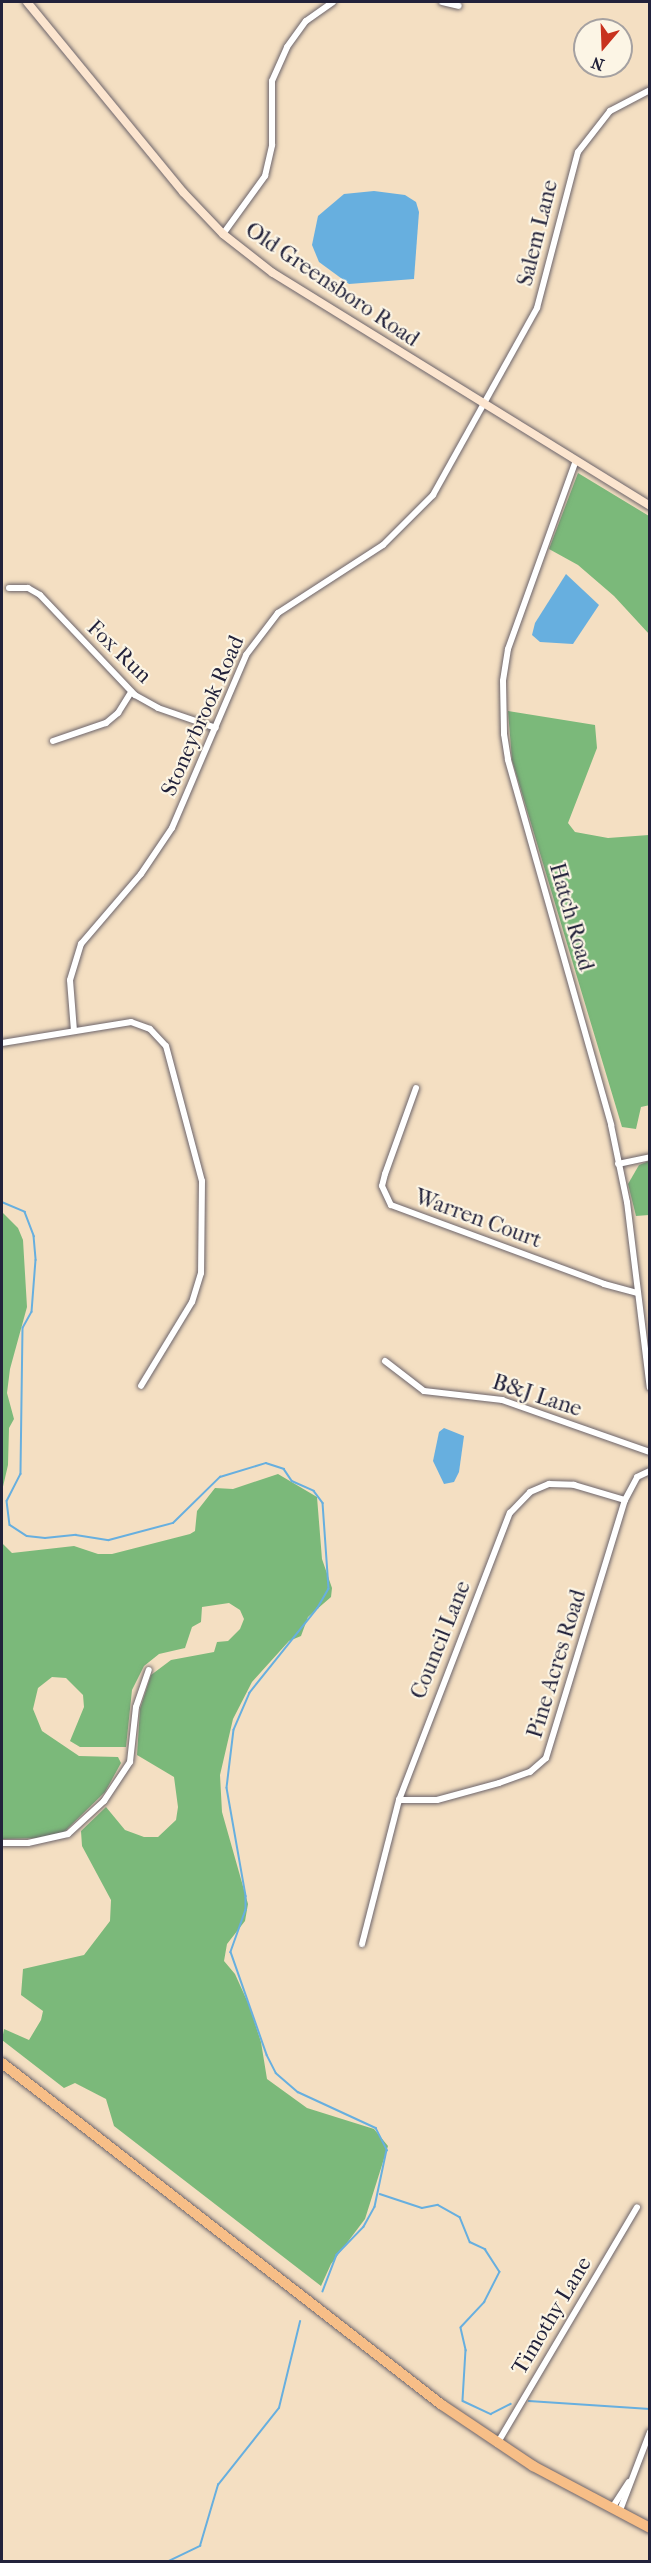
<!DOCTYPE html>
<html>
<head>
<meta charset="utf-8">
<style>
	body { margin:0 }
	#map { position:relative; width:651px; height:2563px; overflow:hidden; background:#f4dfc2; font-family:"IM FELL French Canon",serif }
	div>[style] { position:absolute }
	.forest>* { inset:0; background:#7bb97a }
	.water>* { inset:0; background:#67afdf }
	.stream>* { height:1.5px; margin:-0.75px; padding:0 0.75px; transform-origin:0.75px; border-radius:0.75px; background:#67afdf }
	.roads { filter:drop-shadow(0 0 2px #6c646a) drop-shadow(0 0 2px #6c646a) }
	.street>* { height:6px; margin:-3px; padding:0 3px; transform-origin:3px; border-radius:3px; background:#fff }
	.secondary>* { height:8px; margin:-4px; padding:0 4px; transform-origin:4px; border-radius:4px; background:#fce5cf }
	.highway>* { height:10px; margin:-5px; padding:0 5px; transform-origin:5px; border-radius:5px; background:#f7be87 }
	span { translate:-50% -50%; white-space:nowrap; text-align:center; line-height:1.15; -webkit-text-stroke:4.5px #fcf5e5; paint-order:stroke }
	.street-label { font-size:22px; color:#22223b }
	.frame { position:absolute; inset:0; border:3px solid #22223b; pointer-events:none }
	.north { position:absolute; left:573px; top:18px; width:60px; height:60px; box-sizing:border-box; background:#fcf5e5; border:2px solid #a5a1a1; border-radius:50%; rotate:199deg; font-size:16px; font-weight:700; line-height:24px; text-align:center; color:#22223b }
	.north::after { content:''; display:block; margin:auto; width:21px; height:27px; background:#c8321e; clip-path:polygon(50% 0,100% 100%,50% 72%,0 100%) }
</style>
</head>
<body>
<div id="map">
	<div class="forest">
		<i style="clip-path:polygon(578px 473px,649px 516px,649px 634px,614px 596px,578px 565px,549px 549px)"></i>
		<i style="clip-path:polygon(508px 711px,595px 725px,597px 748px,568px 823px,575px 832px,608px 838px,649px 835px,650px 1105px,641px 1107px,636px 1129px,622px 1127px,512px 760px)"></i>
		<i style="clip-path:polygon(649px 1161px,649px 1215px,636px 1216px,628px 1184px,639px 1165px)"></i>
		<i style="clip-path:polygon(2px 1212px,18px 1228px,23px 1240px,27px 1307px,10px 1369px,7px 1393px,14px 1419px,9px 1428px,8px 1465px,2px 1491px)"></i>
		<i style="clip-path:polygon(278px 1474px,317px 1497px,322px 1559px,332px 1588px,331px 1597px,308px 1617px,301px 1636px,289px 1641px,252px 1682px,233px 1719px,220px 1775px,222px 1812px,248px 1904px,245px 1921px,227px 1944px,224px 1961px,235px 1974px,249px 2005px,261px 2042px,267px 2079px,307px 2108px,374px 2129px,388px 2146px,365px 2219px,331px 2264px,321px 2286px,114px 2126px,106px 2099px,75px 2083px,64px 2088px,2px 2040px,4px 2029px,29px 2040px,41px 2020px,43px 2011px,21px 1995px,23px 1969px,84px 1955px,110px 1921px,111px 1900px,82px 1846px,81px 1831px,106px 1807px,125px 1830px,144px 1837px,158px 1837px,176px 1820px,178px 1807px,174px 1777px,137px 1755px,140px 1709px,151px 1675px,171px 1660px,214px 1652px,217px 1642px,228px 1641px,240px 1629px,244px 1619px,240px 1610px,229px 1603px,202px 1607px,201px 1622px,192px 1627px,185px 1648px,159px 1654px,144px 1666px,132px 1690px,126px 1747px,80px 1747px,70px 1741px,84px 1707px,83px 1695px,66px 1678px,52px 1677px,38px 1688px,33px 1709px,42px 1731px,79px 1756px,118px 1757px,121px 1763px,105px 1792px,63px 1833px,46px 1838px,2px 1839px,2px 1543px,12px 1553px,74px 1546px,98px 1554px,112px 1554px,190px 1534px,195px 1531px,197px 1511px,215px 1488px,233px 1489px)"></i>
	</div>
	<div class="water">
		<i style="clip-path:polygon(374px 191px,405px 195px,416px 202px,419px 212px,414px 279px,349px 284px,319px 262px,312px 245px,318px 216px,344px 194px)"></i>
		<i style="clip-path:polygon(566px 574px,599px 605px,573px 644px,540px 642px,532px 635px,535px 623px)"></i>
		<i style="clip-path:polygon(444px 1428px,464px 1436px,459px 1472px,454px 1482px,444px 1484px,433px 1461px,439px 1432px)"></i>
	</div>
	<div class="stream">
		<i style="left:2px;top:1202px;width:25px;rotate:23deg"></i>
		<i style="left:25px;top:1212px;width:26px;rotate:69deg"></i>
		<i style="left:34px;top:1236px;width:24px;rotate:85deg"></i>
		<i style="left:36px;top:1260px;width:52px;rotate:94.4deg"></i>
		<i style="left:32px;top:1312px;width:18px;rotate:119deg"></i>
		<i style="left:23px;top:1328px;width:146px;rotate:90.8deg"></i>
		<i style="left:21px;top:1474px;width:30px;rotate:117deg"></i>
		<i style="left:7px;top:1501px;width:24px;rotate:83deg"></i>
		<i style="left:10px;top:1525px;width:20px;rotate:33deg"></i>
		<i style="left:27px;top:1536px;width:18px;rotate:6deg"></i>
		<i style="left:45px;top:1538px;width:31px;rotate:-6deg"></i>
		<i style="left:76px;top:1535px;width:33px;rotate:9deg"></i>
		<i style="left:109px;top:1540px;width:66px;rotate:-14.9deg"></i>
		<i style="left:173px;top:1523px;width:66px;rotate:-44.4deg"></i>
		<i style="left:220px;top:1477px;width:48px;rotate:-16.9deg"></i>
		<i style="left:266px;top:1463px;width:19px;rotate:18deg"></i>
		<i style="left:284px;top:1469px;width:14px;rotate:56deg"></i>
		<i style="left:292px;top:1481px;width:24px;rotate:24deg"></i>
		<i style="left:314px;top:1491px;width:15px;rotate:53deg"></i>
		<i style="left:323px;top:1503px;width:86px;rotate:86deg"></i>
		<i style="left:329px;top:1589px;width:22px;rotate:120deg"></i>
		<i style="left:318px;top:1608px;width:109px;rotate:128.7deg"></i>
		<i style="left:250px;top:1693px;width:40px;rotate:113.4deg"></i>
		<i style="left:234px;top:1730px;width:58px;rotate:96.9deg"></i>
		<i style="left:227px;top:1788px;width:110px;rotate:80deg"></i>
		<i style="left:246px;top:1896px;width:14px;rotate:90deg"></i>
		<i style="left:246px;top:1910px;width:45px;rotate:109.7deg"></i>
		<i style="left:231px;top:1952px;width:109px;rotate:70.7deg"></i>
		<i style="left:267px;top:2055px;width:20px;rotate:63deg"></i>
		<i style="left:276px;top:2073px;width:29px;rotate:41deg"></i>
		<i style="left:298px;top:2092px;width:86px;rotate:24.8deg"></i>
		<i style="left:376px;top:2128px;width:25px;rotate:63deg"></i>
		<i style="left:387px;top:2150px;width:58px;rotate:101.9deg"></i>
		<i style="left:375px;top:2207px;width:23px;rotate:119deg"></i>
		<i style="left:364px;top:2227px;width:39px;rotate:134deg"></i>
		<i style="left:337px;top:2255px;width:39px;rotate:111deg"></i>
		<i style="left:380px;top:2194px;width:44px;rotate:18.4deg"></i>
		<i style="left:422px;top:2208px;width:16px;rotate:-11deg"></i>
		<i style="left:438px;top:2205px;width:25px;rotate:29deg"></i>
		<i style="left:460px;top:2217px;width:27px;rotate:68deg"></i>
		<i style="left:470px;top:2242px;width:17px;rotate:25deg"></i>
		<i style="left:485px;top:2249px;width:27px;rotate:57deg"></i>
		<i style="left:500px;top:2272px;width:34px;rotate:117deg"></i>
		<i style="left:485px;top:2302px;width:35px;rotate:133deg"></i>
		<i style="left:461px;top:2328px;width:23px;rotate:77deg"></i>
		<i style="left:466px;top:2350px;width:51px;rotate:93.4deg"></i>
		<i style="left:463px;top:2401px;width:31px;rotate:25deg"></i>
		<i style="left:491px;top:2414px;width:22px;rotate:-27deg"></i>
		<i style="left:529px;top:2401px;width:121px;rotate:3.8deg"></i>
		<i style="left:167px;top:2562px;width:37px;rotate:-26deg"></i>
		<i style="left:200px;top:2546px;width:64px;rotate:-73.6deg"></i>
		<i style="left:218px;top:2485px;width:98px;rotate:-51.6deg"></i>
		<i style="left:279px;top:2408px;width:89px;rotate:-76.3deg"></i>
	</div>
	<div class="roads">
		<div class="street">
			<i style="left:442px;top:2px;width:17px;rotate:13deg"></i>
			<i style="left:223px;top:234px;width:72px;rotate:-54.1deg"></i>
			<i style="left:265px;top:176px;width:32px;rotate:-77deg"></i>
			<i style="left:272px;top:145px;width:64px;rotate:-90deg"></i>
			<i style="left:272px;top:81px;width:37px;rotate:-66deg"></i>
			<i style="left:287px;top:47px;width:32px;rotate:-54deg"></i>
			<i style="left:306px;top:21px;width:33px;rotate:-35deg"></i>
			<i style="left:575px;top:463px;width:198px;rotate:109.8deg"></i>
			<i style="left:508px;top:649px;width:32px;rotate:99deg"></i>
			<i style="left:503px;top:681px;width:53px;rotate:88.9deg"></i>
			<i style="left:504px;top:734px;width:26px;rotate:81deg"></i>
			<i style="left:508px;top:760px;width:379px;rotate:74.2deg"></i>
			<i style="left:611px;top:1125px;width:79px;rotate:78.3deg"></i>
			<i style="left:627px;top:1202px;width:187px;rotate:83deg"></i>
			<i style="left:9px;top:588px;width:19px"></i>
			<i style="left:28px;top:588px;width:14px;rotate:30deg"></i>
			<i style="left:40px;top:595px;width:138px;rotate:46.5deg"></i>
			<i style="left:135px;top:695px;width:26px;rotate:29deg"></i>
			<i style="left:158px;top:708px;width:61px;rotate:19deg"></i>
			<i style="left:53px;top:741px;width:56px;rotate:-18.8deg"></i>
			<i style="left:106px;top:723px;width:16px;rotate:-40deg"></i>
			<i style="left:118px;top:713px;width:25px;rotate:-58deg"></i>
			<i style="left:74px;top:1031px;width:51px;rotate:-94.5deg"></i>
			<i style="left:70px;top:980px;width:38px;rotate:-73deg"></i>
			<i style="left:81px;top:944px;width:92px;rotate:-49.4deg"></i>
			<i style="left:141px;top:874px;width:55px;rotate:-56deg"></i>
			<i style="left:172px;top:828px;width:188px;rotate:-66.8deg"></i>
			<i style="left:246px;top:655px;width:53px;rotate:-52.7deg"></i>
			<i style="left:278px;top:613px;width:125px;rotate:-32.9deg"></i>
			<i style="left:383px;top:545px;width:71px;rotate:-45deg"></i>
			<i style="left:433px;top:495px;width:214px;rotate:-60.9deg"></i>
			<i style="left:537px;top:308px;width:161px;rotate:-75.3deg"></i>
			<i style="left:578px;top:152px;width:52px;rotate:-52deg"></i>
			<i style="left:610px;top:111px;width:45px;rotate:-27.7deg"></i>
			<i style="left:2px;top:1043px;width:131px;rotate:-9.2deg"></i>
			<i style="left:131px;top:1022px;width:20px;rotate:20deg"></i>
			<i style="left:150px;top:1029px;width:23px;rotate:47deg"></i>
			<i style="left:166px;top:1046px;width:140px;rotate:75.1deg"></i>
			<i style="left:202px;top:1181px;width:92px;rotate:90.6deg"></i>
			<i style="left:201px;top:1273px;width:30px;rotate:107deg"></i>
			<i style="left:192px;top:1302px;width:98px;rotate:121.3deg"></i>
			<i style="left:416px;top:1088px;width:91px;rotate:109.8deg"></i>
			<i style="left:385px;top:1174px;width:12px;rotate:104deg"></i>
			<i style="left:382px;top:1186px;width:21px;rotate:65deg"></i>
			<i style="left:391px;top:1205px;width:227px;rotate:20.3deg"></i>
			<i style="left:604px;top:1284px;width:35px;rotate:15deg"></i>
			<i style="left:618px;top:1164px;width:33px;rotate:-12deg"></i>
			<i style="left:385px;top:1361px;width:49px;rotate:37.6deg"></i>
			<i style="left:424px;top:1391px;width:79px;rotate:6.6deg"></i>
			<i style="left:502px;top:1400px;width:157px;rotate:19.4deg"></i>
			<i style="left:399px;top:1800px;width:38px"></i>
			<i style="left:437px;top:1800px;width:64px;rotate:-15.3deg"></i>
			<i style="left:499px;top:1783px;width:33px;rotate:-20deg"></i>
			<i style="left:530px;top:1772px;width:21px;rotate:-41deg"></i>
			<i style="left:546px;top:1758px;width:270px;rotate:-73deg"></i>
			<i style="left:625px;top:1500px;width:26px;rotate:-62deg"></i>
			<i style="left:637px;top:1477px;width:14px;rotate:-25deg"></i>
			<i style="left:2px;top:1843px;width:26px"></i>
			<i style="left:28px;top:1843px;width:41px;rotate:-12.7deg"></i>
			<i style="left:68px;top:1834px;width:49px;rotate:-42.5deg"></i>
			<i style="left:104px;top:1801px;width:47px;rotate:-56.3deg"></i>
			<i style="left:130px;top:1762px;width:55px;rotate:-83.8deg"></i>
			<i style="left:136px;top:1707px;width:39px;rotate:-71deg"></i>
			<i style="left:362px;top:1944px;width:149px;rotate:-75.6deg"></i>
			<i style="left:399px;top:1800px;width:308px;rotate:-68.9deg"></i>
			<i style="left:510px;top:1513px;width:29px;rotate:-46deg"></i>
			<i style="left:530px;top:1492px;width:21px;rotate:-23deg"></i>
			<i style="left:549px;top:1484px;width:25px;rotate:2deg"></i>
			<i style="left:574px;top:1485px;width:53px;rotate:16.4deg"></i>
			<i style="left:497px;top:2444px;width:275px;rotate:-59.4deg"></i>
			<i style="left:612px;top:2508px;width:31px;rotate:-57deg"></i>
			<i style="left:619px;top:2513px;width:87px;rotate:-69.1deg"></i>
		</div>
		<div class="secondary">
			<i style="left:27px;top:2px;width:246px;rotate:50.6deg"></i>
			<i style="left:183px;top:192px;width:58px;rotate:46.4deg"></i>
			<i style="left:223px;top:234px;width:63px;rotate:38deg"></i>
			<i style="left:273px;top:273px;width:443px;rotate:31.7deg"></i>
		</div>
		<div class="highway">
			<i style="left:2px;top:2063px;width:557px;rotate:37.86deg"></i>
			<i style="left:442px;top:2405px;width:110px;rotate:33.8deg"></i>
			<i style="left:533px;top:2466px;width:132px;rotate:27.9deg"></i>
		</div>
	</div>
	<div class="street-label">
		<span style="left:538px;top:233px;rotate:-76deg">Salem Lane</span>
		<span style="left:332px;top:285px;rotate:34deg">Old Greensboro Road</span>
		<span style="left:119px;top:652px;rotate:44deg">Fox Run</span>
		<span style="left:203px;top:716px;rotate:-66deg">Stoneybrook Road</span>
		<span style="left:571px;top:917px;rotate:74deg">Hatch Road</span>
		<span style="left:478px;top:1219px;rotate:20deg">Warren Court</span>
		<span style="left:537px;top:1396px;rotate:18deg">B&amp;J Lane</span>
		<span style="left:441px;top:1640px;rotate:-68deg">Council Lane</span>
		<span style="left:557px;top:1664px;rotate:-73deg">Pine Acres Road</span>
		<span style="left:552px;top:2316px;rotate:-59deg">Timothy Lane</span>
	</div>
	<div class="frame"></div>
	<div class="north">N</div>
</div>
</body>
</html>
